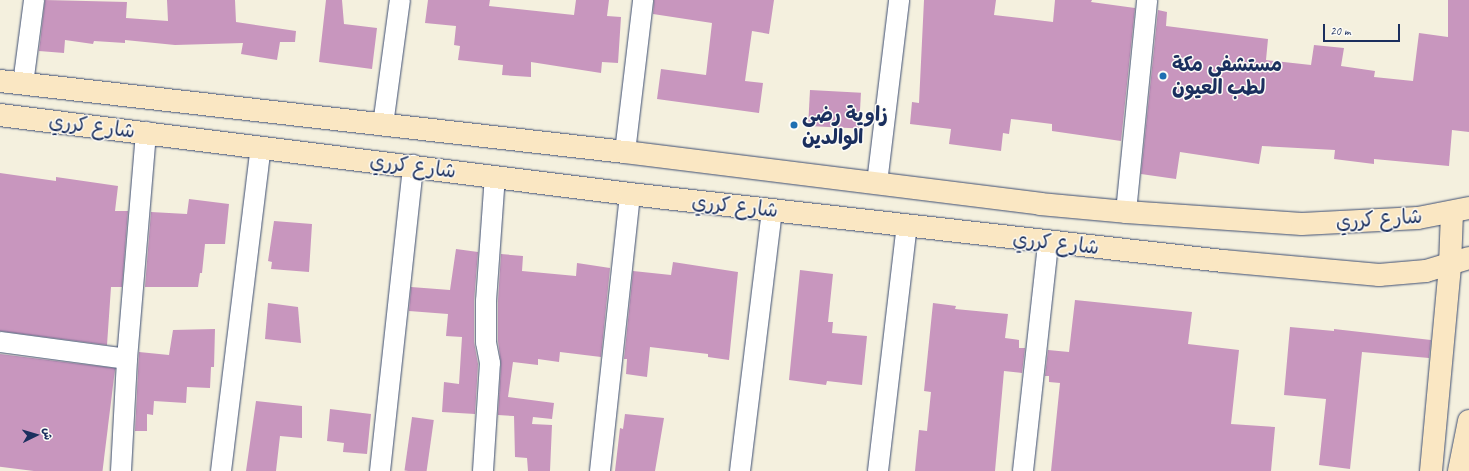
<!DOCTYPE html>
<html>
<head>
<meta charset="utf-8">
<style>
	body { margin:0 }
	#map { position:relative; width:1469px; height:471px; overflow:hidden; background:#f4f0de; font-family:Caveat,"Playpen Sans Arabic",sans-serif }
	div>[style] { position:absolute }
	.building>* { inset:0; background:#c896be; transform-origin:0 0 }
	.roads { filter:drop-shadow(0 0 1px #3c4c71) drop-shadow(0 0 1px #3c4c71) }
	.street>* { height:20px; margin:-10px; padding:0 10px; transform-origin:10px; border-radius:10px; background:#fff }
	.secondary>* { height:22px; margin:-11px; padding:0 11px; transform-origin:11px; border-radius:11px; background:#fae7c3 }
	.dots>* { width:11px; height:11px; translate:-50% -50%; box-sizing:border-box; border:2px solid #fdfcf7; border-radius:50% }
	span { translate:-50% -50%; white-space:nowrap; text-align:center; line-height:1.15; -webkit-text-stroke:3px #fdfcf7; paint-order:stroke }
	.poi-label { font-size:20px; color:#1b2f5e; font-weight:700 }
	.left { translate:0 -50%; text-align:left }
	.street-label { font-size:20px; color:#1b2f5e }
	.north { position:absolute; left:16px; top:415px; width:40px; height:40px; -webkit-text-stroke:3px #fdfcf7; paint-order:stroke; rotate:85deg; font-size:11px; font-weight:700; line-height:16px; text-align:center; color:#1b2f5e }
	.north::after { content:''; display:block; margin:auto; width:14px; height:18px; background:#1b2f5e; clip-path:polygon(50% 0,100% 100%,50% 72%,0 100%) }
	.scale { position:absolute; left:1323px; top:24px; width:77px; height:18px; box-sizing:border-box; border:2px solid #1b2f5e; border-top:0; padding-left:5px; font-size:12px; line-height:14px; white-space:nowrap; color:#1b2f5e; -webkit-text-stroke:3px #fdfcf7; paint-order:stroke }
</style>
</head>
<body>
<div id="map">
	<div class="building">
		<i style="clip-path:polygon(45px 0,127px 2px,126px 18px,168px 21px,167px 0,235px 0,236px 22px,296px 31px,295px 42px,280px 42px,277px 60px,241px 54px,243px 43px,175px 45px,125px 40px,125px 43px,94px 41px,93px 44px,65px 40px,64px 53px,39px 51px)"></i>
		<i style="clip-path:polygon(326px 0,342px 0,344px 24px,377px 28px,372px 69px,319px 62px)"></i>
		<i style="clip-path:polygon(428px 0,490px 0,489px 6px,574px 15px,576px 0,609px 0,607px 16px,621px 17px,618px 63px,602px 62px,601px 73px,531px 62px,531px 77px,502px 75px,503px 65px,458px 60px,460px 46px,454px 45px,456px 26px,425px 23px)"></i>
		<i style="clip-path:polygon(654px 0,774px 0,769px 34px,752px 31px,745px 81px,763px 83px,759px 113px,657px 99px,661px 69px,706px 75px,712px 23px,653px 14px)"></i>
		<i style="clip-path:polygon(924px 0,996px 0,994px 15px,1053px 22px,1055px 0,1092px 0,1091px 2px,1135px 8px,1121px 141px,1052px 131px,1052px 124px,1011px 119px,1009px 134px,1003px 133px,1001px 151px,949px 144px,951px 129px,910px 124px,912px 102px,919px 103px)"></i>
		<i style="clip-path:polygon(1448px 0,1469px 0,1469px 132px,1452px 130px,1449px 166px,1374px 159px,1374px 164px,1334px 159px,1335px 150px,1262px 146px,1259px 164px,1180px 152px,1176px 179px,1141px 174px,1158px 10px,1167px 12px,1166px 26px,1268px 39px,1266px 60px,1311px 65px,1314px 45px,1344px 48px,1341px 66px,1375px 71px,1374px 77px,1413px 81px,1419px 33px,1448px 37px)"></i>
		<i style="left:810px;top:90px;width:51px;height:36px;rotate:3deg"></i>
		<i style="clip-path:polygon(0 173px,56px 181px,56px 177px,118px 186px,115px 211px,128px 211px,122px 287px,111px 287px,107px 345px,0 331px)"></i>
		<i style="clip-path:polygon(189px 199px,229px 204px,225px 244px,205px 244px,202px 273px,200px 273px,198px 287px,145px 287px,151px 212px,187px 214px)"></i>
		<i style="clip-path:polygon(274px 221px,312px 224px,309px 272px,271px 269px,272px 262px,268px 261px)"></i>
		<i style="clip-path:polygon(456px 249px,478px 252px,474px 301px,474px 342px,478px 364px,475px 414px,442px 412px,444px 382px,459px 384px,462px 337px,446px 336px,448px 314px,409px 311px,411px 287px,450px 290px)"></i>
		<i style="clip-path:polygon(501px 254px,523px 256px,522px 271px,576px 276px,577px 263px,610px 268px,601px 357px,560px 352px,559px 362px,538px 359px,538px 365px,513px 362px,508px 397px,554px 403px,552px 419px,533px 417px,532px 424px,552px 425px,550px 471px,528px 471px,527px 458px,515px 457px,514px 416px,498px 415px,501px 364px,498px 341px,498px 301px)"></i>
		<i style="clip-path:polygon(673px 262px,738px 272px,729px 360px,708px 357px,708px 354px,650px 347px,647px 377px,626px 374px,627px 359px,624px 359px,633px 271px,671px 275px)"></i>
		<i style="clip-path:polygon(800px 270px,833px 274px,828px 322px,833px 322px,832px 333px,867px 336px,862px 385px,827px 381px,826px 385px,789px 380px)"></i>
		<i style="clip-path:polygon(1075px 300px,1192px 312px,1188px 344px,1239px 350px,1231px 424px,1275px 427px,1271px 471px,1051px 471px,1060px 383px,1049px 382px,1049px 376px,1045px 376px,1048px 350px,1069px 352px)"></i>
		<i style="clip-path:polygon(268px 303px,298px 307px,301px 343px,265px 339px)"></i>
		<i style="clip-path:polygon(933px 303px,956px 306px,955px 309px,1008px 314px,1005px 338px,1019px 340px,1019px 348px,1025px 348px,1022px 373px,1004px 371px,995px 471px,915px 471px,919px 430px,927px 431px,931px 392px,924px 391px)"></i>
		<i style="clip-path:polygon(1290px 327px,1334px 331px,1334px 329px,1431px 340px,1429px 358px,1362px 352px,1350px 469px,1319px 465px,1326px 399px,1284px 395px)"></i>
		<i style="clip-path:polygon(215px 329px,214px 367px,211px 367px,210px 388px,187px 387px,186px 403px,154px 401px,153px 415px,147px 414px,147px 431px,135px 431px,139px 352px,169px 355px,173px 330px)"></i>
		<i style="left:0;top:354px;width:116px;height:112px;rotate:7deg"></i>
		<i style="clip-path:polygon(256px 401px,302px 406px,302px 438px,280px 436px,276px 471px,246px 471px)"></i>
		<i style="clip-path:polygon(330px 409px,371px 414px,367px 454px,343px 452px,344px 443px,327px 441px)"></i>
		<i style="clip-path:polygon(625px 414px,664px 418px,655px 471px,615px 471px,620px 428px,623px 429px)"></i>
		<i style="left:412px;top:417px;width:22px;height:54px;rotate:8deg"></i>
	</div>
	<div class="roads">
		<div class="street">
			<i style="left:23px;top:84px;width:85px;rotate:-82.5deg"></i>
			<i style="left:383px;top:125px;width:126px;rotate:-82.3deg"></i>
			<i style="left:625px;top:152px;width:153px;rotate:-83.2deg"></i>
			<i style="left:877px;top:183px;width:184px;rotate:-83.1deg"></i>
			<i style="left:1126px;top:212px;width:213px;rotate:-84.3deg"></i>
			<i style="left:0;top:342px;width:128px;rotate:7.6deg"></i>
			<i style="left:121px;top:471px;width:112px;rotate:-86.9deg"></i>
			<i style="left:127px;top:359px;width:228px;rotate:-85.2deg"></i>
			<i style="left:221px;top:471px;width:326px;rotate:-83deg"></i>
			<i style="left:380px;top:471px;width:308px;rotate:-83.8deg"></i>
			<i style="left:483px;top:471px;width:108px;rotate:-86.3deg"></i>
			<i style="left:490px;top:363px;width:21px;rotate:-101deg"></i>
			<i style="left:486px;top:342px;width:41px;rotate:-90deg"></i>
			<i style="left:486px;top:301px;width:125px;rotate:-85.9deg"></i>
			<i style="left:600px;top:471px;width:279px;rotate:-83.8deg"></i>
			<i style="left:740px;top:471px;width:263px;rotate:-83deg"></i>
			<i style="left:878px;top:471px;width:248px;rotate:-83.3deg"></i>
			<i style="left:1023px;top:471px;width:229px;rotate:-83.7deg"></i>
		</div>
		<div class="secondary">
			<i style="left:0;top:81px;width:629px;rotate:6.48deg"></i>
			<i style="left:625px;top:152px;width:418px;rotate:7.1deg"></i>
			<i style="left:1040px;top:204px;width:86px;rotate:5.3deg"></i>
			<i style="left:1126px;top:212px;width:176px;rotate:3.9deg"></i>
			<i style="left:1302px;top:224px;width:116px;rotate:-3deg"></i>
			<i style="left:1418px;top:218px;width:52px;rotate:-11.1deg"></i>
			<i style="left:0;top:115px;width:635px;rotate:7.15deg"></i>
			<i style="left:630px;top:194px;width:597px;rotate:6.45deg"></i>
			<i style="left:1223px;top:261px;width:157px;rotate:5.1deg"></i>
			<i style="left:1379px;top:275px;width:47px;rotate:-4.9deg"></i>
			<i style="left:1426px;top:271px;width:45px;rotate:-16.8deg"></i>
			<i style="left:1431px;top:471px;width:207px;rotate:-84.7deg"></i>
			<i style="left:1450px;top:265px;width:53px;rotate:-87.8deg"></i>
			<i style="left:1459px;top:471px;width:51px;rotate:-78.7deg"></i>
		</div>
	</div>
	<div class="dots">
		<i style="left:1163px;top:76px;background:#1f6fb2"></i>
		<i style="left:794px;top:125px;background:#1f6fb2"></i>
	</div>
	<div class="poi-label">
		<span class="left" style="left:1172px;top:76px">مستشفى مكة<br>لطب العيون</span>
		<span class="left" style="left:802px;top:126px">زاوية رضى<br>الوالدين</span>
	</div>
	<div class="street-label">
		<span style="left:92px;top:126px;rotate:7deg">شارع كرري</span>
		<span style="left:413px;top:166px;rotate:7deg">شارع كرري</span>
		<span style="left:735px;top:206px;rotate:6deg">شارع كرري</span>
		<span style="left:1379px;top:219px;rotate:-4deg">شارع كرري</span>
		<span style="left:1056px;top:243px;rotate:6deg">شارع كرري</span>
	</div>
	<div class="north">ش</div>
	<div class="scale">20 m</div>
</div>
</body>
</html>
